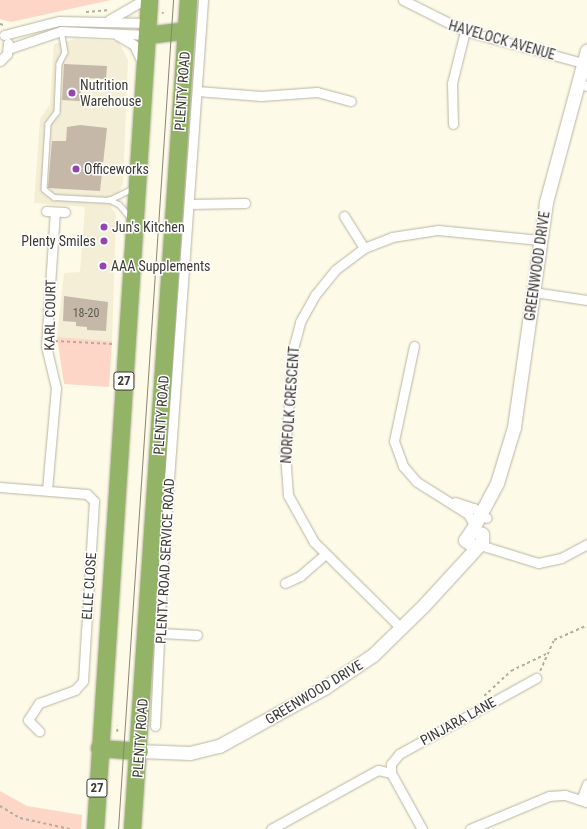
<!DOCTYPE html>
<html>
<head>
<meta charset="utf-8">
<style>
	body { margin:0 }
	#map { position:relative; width:587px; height:829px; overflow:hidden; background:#fdfae7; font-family:"Roboto Condensed",sans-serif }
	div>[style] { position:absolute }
	.built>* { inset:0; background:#f3eed5 }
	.green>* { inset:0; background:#fdd6c7 }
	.building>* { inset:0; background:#c5b8a9 }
	.path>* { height:1.5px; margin-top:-0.75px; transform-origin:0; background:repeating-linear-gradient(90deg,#b0ae9f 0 3px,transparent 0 6px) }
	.roads { filter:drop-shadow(0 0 1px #b8b5a3) drop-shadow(0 0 1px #b8b5a3) }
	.lane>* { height:4.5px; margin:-2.25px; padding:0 2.25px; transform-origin:2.25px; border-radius:2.25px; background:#fff }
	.street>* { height:9px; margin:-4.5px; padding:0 4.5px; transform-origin:4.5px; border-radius:4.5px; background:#fff }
	.secondary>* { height:13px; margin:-6.5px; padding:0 6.5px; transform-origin:6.5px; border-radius:6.5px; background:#fff }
	.highway>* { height:17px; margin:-8.5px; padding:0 8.5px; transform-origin:8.5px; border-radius:8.5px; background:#93b367 }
	.tram>* { height:1px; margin:-0.5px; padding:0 0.5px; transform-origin:0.5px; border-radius:0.5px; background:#88857a }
	.dots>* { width:11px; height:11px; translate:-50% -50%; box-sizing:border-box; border:2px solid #fff; border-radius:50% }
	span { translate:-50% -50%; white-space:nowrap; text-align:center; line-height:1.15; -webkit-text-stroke:3px #fff; paint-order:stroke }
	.number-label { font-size:12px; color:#5e5a50 }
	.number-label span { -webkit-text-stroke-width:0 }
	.shield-label span { padding:1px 3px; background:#fff; border:1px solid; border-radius:3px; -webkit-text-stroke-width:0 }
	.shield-label { font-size:13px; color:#3c3a33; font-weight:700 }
	.street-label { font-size:14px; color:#3c3a33 }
	.poi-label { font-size:14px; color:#3c3a33 }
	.left { translate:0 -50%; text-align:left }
	.right { translate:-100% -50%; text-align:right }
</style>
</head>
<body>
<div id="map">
	<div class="built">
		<i style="clip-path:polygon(76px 39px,118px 41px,128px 60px,123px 184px,111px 208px,116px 214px,112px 341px,57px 337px,64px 273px,80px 272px,85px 207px,34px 203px,40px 119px,50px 104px,54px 44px)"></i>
	</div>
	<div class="green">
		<i style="clip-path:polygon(0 0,111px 0,11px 22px,0 19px)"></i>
		<i style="clip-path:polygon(57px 337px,112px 341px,109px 387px,64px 384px)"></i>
		<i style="clip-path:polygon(0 791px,27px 806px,82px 815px,81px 829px,0 829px)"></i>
	</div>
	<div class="building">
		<i style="clip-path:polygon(64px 64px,107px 66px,106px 79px,82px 78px,80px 101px,62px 100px)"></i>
		<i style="clip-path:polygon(80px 125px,107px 128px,100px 191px,48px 188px,52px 141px,66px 141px,67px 127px)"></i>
		<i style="clip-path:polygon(64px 296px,108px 302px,106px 331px,87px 330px,87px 327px,76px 326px,76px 322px,63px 321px)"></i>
	</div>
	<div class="path">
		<i style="left:86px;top:12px;width:21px;rotate:-5deg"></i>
		<i style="left:163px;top:12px;width:2px;rotate:90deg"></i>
		<i style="left:0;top:24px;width:4px;rotate:14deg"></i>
		<i style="left:55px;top:341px;width:58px;rotate:3deg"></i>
		<i style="left:540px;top:671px;width:34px;rotate:-66deg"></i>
		<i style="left:554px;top:640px;width:36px;rotate:-24deg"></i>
		<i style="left:484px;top:696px;width:37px;rotate:-43deg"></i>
		<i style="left:511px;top:671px;width:41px;rotate:-25.9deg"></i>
		<i style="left:117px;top:732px;width:6px;rotate:-90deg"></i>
		<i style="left:0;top:806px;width:23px;rotate:31deg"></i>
		<i style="left:20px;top:818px;width:51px;rotate:12.4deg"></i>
	</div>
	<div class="roads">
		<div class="lane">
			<i style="left:61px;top:30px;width:22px;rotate:80deg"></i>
			<i style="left:65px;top:52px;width:13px;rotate:117deg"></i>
			<i style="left:59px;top:64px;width:48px;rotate:92.4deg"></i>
			<i style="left:57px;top:112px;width:15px;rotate:127deg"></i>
			<i style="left:48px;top:124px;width:65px;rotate:93.5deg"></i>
			<i style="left:44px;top:189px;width:13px;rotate:39deg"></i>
			<i style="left:54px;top:197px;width:55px;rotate:3.1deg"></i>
			<i style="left:130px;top:218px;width:17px;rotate:-130deg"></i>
			<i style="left:119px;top:205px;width:11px;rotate:-153deg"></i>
			<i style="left:109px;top:200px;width:25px;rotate:-26deg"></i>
		</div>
		<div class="street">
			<i style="left:403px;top:0;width:69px;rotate:26.6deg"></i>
			<i style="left:465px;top:31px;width:122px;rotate:15.2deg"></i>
			<i style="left:109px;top:20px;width:39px;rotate:-30deg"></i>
			<i style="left:4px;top:35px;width:57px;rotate:-14.3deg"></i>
			<i style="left:59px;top:21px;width:89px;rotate:1.3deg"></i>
			<i style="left:117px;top:35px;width:20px;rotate:30deg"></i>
			<i style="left:134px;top:45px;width:17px;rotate:65deg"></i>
			<i style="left:8px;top:49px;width:56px;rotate:-18.8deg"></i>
			<i style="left:61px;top:31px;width:86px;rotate:2.7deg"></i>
			<i style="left:0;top:61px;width:10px;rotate:-45deg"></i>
			<i style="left:7px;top:54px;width:11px;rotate:-85deg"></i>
			<i style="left:577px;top:84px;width:10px;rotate:11deg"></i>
			<i style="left:197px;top:91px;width:64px;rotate:4.5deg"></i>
			<i style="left:261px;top:96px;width:56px;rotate:-4.1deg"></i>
			<i style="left:317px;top:92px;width:35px;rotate:15deg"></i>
			<i style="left:453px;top:124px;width:41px;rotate:-91.4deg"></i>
			<i style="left:452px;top:83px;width:54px;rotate:-76deg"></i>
			<i style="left:189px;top:204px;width:56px;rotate:-1deg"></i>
			<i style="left:46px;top:211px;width:19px;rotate:3deg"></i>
			<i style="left:344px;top:216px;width:38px;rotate:58deg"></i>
			<i style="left:534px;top:292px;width:54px;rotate:8.6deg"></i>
			<i style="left:414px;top:346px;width:97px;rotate:101.9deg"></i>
			<i style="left:394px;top:441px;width:27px;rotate:70deg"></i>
			<i style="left:403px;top:466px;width:21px;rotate:49deg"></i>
			<i style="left:417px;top:482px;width:60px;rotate:32.1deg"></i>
			<i style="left:468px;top:514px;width:14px;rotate:60deg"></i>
			<i style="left:0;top:487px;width:87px;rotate:4.6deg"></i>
			<i style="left:87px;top:494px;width:10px;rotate:45deg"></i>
			<i style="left:94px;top:501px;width:180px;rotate:93.5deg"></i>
			<i style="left:83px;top:681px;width:12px;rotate:132deg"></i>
			<i style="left:75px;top:690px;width:38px;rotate:160deg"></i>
			<i style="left:39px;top:703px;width:20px;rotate:123deg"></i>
			<i style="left:28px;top:720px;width:16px;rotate:45deg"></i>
			<i style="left:47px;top:490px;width:102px;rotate:-85deg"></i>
			<i style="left:56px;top:388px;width:43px;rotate:-103.4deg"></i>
			<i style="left:46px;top:346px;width:134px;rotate:-86.2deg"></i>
			<i style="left:455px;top:502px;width:20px;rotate:18deg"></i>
			<i style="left:474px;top:508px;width:16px;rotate:38deg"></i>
			<i style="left:480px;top:545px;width:61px;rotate:17.2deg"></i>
			<i style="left:538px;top:563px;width:24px;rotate:-12deg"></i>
			<i style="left:561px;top:558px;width:30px;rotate:-28deg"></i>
			<i style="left:285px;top:583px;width:17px;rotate:-25deg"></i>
			<i style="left:300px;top:576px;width:33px;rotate:-41deg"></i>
			<i style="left:402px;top:629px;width:124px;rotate:-135.3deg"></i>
			<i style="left:314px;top:542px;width:54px;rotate:-119deg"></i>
			<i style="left:288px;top:495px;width:42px;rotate:-94.1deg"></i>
			<i style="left:285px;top:453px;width:104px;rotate:-85.6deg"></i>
			<i style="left:293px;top:349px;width:28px;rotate:-75deg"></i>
			<i style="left:300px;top:322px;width:31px;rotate:-61deg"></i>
			<i style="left:315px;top:295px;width:32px;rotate:-51deg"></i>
			<i style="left:335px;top:270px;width:36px;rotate:-37deg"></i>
			<i style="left:364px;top:248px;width:30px;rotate:-21deg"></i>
			<i style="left:392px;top:237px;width:47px;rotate:-8.7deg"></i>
			<i style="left:438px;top:230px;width:102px;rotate:5.6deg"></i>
			<i style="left:161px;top:633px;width:36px;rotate:3deg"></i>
			<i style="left:155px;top:726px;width:148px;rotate:-87.3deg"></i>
			<i style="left:162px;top:578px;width:579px;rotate:-85.94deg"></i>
			<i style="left:391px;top:773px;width:9px;rotate:-90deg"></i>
			<i style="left:391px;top:764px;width:13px;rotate:-51deg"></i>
			<i style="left:399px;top:754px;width:157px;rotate:-29deg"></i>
			<i style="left:581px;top:800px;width:17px;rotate:-69deg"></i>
			<i style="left:271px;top:829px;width:122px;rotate:-28.9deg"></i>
			<i style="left:378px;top:770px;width:13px;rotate:13deg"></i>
			<i style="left:391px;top:773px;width:64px;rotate:61deg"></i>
			<i style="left:470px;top:829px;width:86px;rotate:-22.7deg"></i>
			<i style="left:549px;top:796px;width:16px;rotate:-4deg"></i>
			<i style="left:565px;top:795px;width:23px;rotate:18deg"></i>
		</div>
		<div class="secondary">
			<i style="left:472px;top:530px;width:53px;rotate:-62deg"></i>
			<i style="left:497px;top:483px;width:59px;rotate:-73.1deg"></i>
			<i style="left:514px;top:427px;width:227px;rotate:-81.9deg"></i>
			<i style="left:546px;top:202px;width:157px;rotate:-74.9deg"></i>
			<i style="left:139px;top:751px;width:51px;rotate:2.2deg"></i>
			<i style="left:190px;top:753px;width:30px;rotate:-14deg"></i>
			<i style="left:219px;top:746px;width:120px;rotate:-28.9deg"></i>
			<i style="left:324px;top:688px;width:59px;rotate:-34deg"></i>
			<i style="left:373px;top:655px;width:71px;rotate:-44.4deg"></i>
			<i style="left:424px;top:605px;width:86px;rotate:-47.4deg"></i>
			<i style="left:482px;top:542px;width:8px;rotate:-90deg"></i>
			<i style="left:482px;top:534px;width:11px;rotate:-158deg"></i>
			<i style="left:472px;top:530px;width:12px;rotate:125deg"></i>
			<i style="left:465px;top:540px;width:12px;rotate:35deg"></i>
		</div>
		<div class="highway">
			<i style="left:147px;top:35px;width:39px;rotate:-7deg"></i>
			<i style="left:99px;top:748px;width:40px;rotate:4.3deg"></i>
			<i style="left:95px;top:829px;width:831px;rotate:-86.27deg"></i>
			<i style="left:132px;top:829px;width:831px;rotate:-86.14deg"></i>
		</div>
	</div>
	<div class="tram">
		<i style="left:118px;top:829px;width:831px;rotate:-86.2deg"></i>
	</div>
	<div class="dots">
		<i style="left:72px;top:93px;background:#9642b0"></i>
		<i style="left:76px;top:169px;background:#9642b0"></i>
		<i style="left:104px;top:227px;background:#9642b0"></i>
		<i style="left:104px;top:241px;background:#9642b0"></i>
		<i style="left:103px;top:266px;background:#9642b0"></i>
	</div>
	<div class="number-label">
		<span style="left:86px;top:314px">18-20</span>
	</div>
	<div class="shield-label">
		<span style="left:124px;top:381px">27</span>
		<span style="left:97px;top:788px">27</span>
	</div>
	<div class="street-label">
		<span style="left:502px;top:40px;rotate:16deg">HAVELOCK AVENUE</span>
		<span style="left:182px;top:91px;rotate:-86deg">PLENTY ROAD</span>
		<span style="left:537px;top:266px;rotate:-82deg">GREENWOOD DRIVE</span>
		<span style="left:50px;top:315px;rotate:-89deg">KARL COURT</span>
		<span style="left:290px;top:405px;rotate:-86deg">NORFOLK CRESCENT</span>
		<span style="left:161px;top:415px;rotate:-86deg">PLENTY ROAD</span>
		<span style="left:165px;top:561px;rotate:-87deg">PLENTY ROAD SERVICE ROAD</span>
		<span style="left:89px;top:586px;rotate:-86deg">ELLE CLOSE</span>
		<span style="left:314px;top:692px;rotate:-31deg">GREENWOOD DRIVE</span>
		<span style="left:458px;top:721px;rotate:-29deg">PINJARA LANE</span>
		<span style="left:140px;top:738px;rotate:-86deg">PLENTY ROAD</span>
	</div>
	<div class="poi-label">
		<span class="left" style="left:80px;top:93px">Nutrition<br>Warehouse</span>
		<span class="left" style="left:84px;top:169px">Officeworks</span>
		<span class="left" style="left:112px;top:227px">Jun's Kitchen</span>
		<span class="right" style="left:96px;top:241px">Plenty Smiles</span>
		<span class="left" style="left:111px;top:266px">AAA Supplements</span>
	</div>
</div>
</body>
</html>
